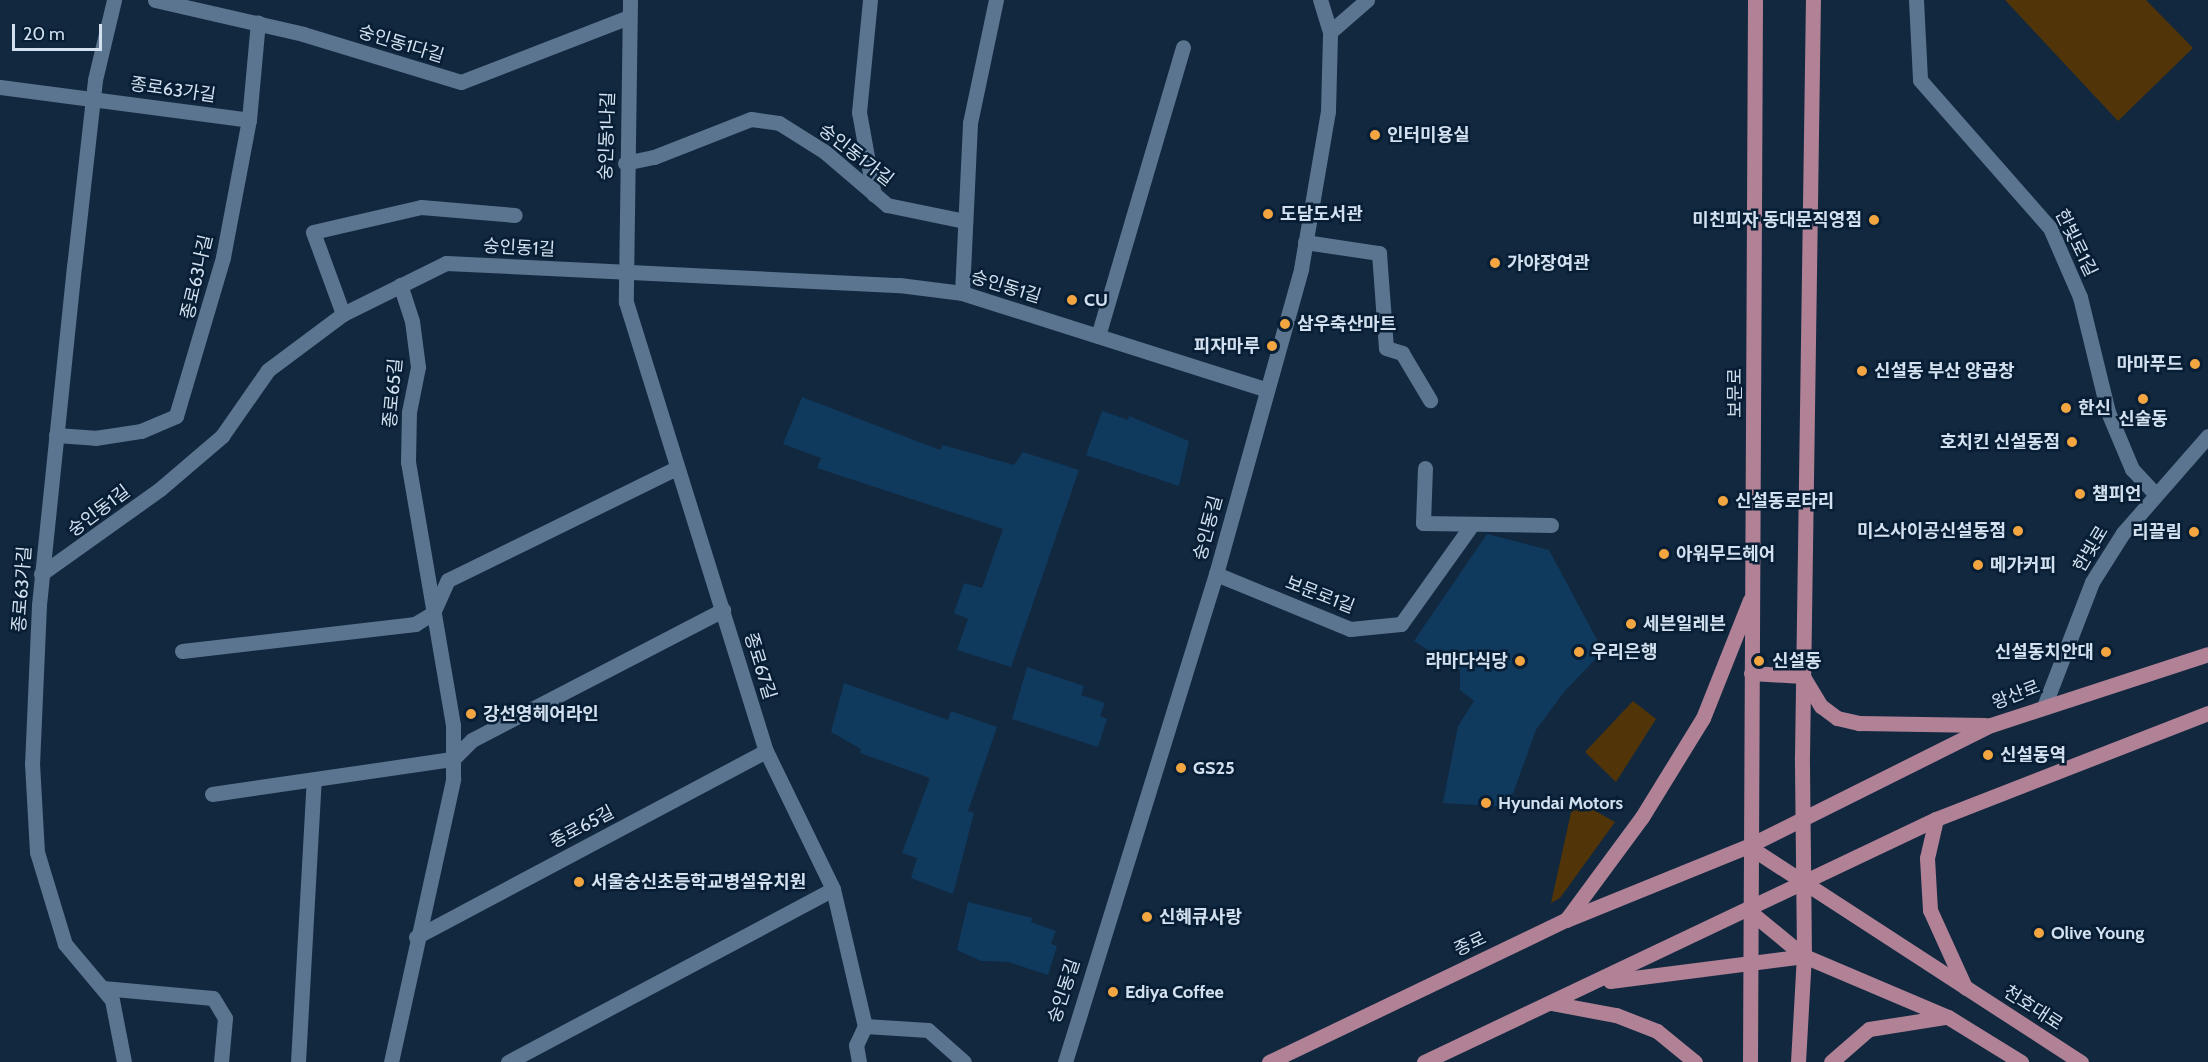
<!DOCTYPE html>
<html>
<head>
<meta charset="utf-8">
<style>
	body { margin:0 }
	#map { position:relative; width:2208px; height:1062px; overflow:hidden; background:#11283f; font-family:Cabin,"Noto Sans KR",sans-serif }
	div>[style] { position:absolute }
	.green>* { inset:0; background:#523409 }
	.building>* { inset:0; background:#10395e }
	.minor>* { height:15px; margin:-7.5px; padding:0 7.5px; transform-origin:7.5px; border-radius:7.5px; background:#5b748f }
	.major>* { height:15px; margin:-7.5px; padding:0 7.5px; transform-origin:7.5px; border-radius:7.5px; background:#b18196 }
	.dots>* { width:16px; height:16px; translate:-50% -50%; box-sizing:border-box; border:3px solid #071e34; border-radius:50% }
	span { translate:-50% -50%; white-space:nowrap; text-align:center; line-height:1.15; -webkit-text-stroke:5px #071e34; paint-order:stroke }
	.street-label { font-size:18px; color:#d2e0ef }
	.poi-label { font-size:18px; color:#d2e0ef; font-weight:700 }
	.left { translate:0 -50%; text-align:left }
	.right { translate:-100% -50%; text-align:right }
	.scale { position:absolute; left:12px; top:24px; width:90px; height:27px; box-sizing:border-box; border:3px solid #d2e0ef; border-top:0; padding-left:8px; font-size:18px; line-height:21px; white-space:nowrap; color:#d2e0ef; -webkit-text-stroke:4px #071e34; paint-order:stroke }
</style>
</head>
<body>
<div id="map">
	<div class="green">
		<i style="clip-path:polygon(2005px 0,2146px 0,2193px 48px,2118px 121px)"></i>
		<i style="clip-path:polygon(1633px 701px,1656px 719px,1616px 782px,1585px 752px)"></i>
		<i style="clip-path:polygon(1574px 799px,1615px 822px,1560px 898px,1551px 903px)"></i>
	</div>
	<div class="building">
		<i style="clip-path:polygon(802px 397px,940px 450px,943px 445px,1014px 465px,1023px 452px,1079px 470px,1011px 667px,957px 650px,968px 619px,954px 613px,964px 583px,982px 588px,1003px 529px,817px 468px,821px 458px,783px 444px)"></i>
		<i style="clip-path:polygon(1102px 411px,1128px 420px,1129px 416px,1189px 441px,1179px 486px,1086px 455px)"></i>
		<i style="clip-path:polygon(1487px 534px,1549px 550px,1603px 651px,1564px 692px,1536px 730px,1508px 807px,1443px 803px,1458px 726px,1474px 701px,1460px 690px,1460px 670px,1414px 641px)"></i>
		<i style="clip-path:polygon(1027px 667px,1084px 686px,1081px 695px,1105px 703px,1100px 716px,1107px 719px,1098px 747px,1012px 719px)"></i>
		<i style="clip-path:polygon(844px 683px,948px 720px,951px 711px,997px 727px,968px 811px,974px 813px,953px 894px,911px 878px,917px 858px,902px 853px,930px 778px,860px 753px,861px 749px,831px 732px)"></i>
		<i style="clip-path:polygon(968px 902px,1032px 918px,1031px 922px,1056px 931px,1051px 944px,1057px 946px,1048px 975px,1008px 962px,981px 961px,957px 950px)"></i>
	</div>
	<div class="minor">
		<i style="left:114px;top:0;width:82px;rotate:103.4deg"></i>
		<i style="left:95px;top:80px;width:187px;rotate:96.4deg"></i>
		<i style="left:74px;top:266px;width:341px;rotate:95.9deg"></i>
		<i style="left:39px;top:605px;width:158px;rotate:92.5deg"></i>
		<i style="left:32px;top:763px;width:89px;rotate:86.8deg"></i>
		<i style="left:37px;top:852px;width:96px;rotate:73.1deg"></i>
		<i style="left:65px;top:944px;width:73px;rotate:50deg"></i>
		<i style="left:112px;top:1000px;width:63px;rotate:79deg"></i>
		<i style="left:155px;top:0;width:152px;rotate:12.9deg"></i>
		<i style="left:303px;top:34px;width:165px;rotate:16.9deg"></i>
		<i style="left:461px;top:82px;width:180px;rotate:-21.2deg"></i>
		<i style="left:630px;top:0;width:302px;rotate:90.8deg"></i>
		<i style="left:626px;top:302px;width:470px;rotate:72.7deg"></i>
		<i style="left:766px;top:751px;width:153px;rotate:64.1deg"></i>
		<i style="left:833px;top:889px;width:141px;rotate:76.9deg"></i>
		<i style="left:865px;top:1026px;width:21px;rotate:115deg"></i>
		<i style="left:856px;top:1045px;width:17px;rotate:80deg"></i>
		<i style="left:870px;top:0;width:113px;rotate:95.6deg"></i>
		<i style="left:859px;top:112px;width:84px;rotate:79.8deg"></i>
		<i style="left:1916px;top:0;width:80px;rotate:87.1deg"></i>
		<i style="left:1920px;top:80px;width:197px;rotate:48.7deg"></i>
		<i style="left:2050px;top:228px;width:75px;rotate:66.5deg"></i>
		<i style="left:2080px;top:297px;width:118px;rotate:76.3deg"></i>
		<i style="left:2108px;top:412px;width:62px;rotate:67.2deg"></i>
		<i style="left:2132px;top:469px;width:35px;rotate:47deg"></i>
		<i style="left:1330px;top:32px;width:49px;rotate:-40.9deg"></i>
		<i style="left:0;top:87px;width:251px;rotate:7.5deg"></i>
		<i style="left:625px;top:163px;width:30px;rotate:-12deg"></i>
		<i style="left:654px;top:157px;width:104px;rotate:-21.4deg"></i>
		<i style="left:751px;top:119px;width:28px;rotate:8deg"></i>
		<i style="left:779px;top:123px;width:54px;rotate:32.2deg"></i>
		<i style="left:825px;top:152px;width:82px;rotate:40.5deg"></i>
		<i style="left:887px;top:205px;width:80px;rotate:11.6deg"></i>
		<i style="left:1305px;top:242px;width:75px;rotate:8.5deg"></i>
		<i style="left:1379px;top:253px;width:95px;rotate:85.8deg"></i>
		<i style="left:1386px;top:348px;width:17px;rotate:17deg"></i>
		<i style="left:1402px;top:353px;width:55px;rotate:59.2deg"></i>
		<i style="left:962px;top:293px;width:170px;rotate:-87.3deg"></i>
		<i style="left:970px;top:123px;width:126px;rotate:-78.1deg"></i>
		<i style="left:343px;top:314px;width:87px;rotate:-110.1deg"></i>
		<i style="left:313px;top:232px;width:111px;rotate:-13deg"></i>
		<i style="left:421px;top:207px;width:94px;rotate:4.9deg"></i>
		<i style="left:1098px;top:336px;width:301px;rotate:-73.6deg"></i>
		<i style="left:56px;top:435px;width:39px;rotate:4deg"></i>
		<i style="left:95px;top:438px;width:47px;rotate:-8.7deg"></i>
		<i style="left:141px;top:431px;width:38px;rotate:-23deg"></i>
		<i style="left:176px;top:416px;width:166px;rotate:-73.5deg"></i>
		<i style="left:223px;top:257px;width:139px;rotate:-79.3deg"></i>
		<i style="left:249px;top:120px;width:98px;rotate:-84.8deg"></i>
		<i style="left:1425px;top:468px;width:55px;rotate:92.1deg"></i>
		<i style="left:1423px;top:523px;width:128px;rotate:0.9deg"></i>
		<i style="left:41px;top:574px;width:146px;rotate:-35.5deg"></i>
		<i style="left:160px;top:489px;width:82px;rotate:-40.5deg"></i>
		<i style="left:222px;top:436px;width:80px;rotate:-55.1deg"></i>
		<i style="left:268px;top:370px;width:94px;rotate:-36.7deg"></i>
		<i style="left:343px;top:314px;width:115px;rotate:-26.3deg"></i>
		<i style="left:446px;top:263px;width:454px;rotate:2.8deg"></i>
		<i style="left:899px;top:285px;width:64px;rotate:7.2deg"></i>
		<i style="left:962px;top:293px;width:320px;rotate:17.6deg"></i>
		<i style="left:1216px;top:574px;width:145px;rotate:22.3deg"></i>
		<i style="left:1350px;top:629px;width:51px;rotate:-5.6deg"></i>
		<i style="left:1401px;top:624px;width:120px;rotate:-54.5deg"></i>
		<i style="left:182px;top:651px;width:235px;rotate:-6.6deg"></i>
		<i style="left:415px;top:624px;width:21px;rotate:-31deg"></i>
		<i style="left:433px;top:613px;width:36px;rotate:-66deg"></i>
		<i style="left:448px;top:580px;width:255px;rotate:-26.1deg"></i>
		<i style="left:2045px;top:704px;width:131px;rotate:-68.9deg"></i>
		<i style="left:2092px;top:582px;width:58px;rotate:-57.7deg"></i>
		<i style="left:2123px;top:533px;width:129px;rotate:-48.8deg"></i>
		<i style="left:212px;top:794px;width:244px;rotate:-8.3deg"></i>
		<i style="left:453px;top:759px;width:27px;rotate:-45deg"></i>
		<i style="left:472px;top:740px;width:283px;rotate:-27.4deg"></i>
		<i style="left:416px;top:937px;width:396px;rotate:-28deg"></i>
		<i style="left:103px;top:988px;width:110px;rotate:5.2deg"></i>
		<i style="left:213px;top:998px;width:23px;rotate:59deg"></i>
		<i style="left:225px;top:1018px;width:44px;rotate:95.2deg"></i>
		<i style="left:865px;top:1026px;width:63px;rotate:3.6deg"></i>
		<i style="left:928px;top:1030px;width:48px;rotate:41.6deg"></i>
		<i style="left:298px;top:1062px;width:283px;rotate:-86.8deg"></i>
		<i style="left:391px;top:1062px;width:290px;rotate:-77.6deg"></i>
		<i style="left:453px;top:779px;width:54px;rotate:-90deg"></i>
		<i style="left:453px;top:725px;width:267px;rotate:-99.7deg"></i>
		<i style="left:408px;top:462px;width:50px;rotate:-88.9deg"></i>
		<i style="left:409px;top:412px;width:46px;rotate:-78.7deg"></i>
		<i style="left:418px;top:367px;width:46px;rotate:-97.4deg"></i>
		<i style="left:412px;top:321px;width:38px;rotate:-108deg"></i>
		<i style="left:508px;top:1062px;width:368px;rotate:-28deg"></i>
		<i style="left:1065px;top:1062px;width:511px;rotate:-72.81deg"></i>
		<i style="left:1216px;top:574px;width:317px;rotate:-74.4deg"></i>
		<i style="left:1301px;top:269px;width:160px;rotate:-80.3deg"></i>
		<i style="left:1328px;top:111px;width:79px;rotate:-88.5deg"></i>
		<i style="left:1330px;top:32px;width:34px;rotate:-107deg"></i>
	</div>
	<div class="major">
		<i style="left:1751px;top:673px;width:52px;rotate:3.3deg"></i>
		<i style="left:1804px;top:678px;width:33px;rotate:59deg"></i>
		<i style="left:1821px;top:706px;width:20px;rotate:37deg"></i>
		<i style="left:1837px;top:718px;width:23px;rotate:13deg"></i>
		<i style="left:1859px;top:723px;width:126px;rotate:0.9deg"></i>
		<i style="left:1936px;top:819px;width:40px;rotate:103deg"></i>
		<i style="left:1927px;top:858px;width:52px;rotate:86.7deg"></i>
		<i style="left:1930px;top:910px;width:85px;rotate:65.6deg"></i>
		<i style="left:1748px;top:846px;width:397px;rotate:33deg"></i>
		<i style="left:1748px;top:910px;width:72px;rotate:39.4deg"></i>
		<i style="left:1804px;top:956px;width:156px;rotate:23deg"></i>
		<i style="left:1948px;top:1017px;width:86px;rotate:31.7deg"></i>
		<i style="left:1566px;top:920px;width:128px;rotate:-53.6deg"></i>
		<i style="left:1642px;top:817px;width:116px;rotate:-58.4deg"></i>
		<i style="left:1703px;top:718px;width:127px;rotate:-68.3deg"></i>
		<i style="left:1610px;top:981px;width:196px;rotate:-7.3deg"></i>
		<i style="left:1551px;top:1003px;width:66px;rotate:10.5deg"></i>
		<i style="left:1616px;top:1015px;width:44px;rotate:21.3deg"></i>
		<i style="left:1657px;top:1031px;width:49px;rotate:39.2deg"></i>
		<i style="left:1269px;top:1062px;width:329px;rotate:-25.6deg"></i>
		<i style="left:1566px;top:920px;width:196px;rotate:-22.1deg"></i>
		<i style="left:1748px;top:846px;width:271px;rotate:-26.5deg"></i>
		<i style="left:1991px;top:725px;width:228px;rotate:-18.1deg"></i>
		<i style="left:1424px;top:1062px;width:567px;rotate:-25.39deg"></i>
		<i style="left:1936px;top:819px;width:292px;rotate:-21.3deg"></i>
		<i style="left:1750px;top:1062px;width:1062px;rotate:-89.73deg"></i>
		<i style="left:1798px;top:1062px;width:106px;rotate:-86.8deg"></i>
		<i style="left:1804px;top:956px;width:200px;rotate:-90.6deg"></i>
		<i style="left:1802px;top:756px;width:756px;rotate:-89.17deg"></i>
		<i style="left:1831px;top:1062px;width:50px;rotate:-41deg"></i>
		<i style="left:1869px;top:1029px;width:78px;rotate:-8.9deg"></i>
	</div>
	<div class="dots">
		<i style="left:1375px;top:135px;background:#f2a540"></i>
		<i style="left:1268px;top:214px;background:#f2a540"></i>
		<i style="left:1874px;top:220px;background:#f2a540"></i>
		<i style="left:1495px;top:263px;background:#f2a540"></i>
		<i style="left:1072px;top:300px;background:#f2a540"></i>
		<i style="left:1285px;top:324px;background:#f2a540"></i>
		<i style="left:1272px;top:346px;background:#f2a540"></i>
		<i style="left:2195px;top:364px;background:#f2a540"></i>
		<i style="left:1862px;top:371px;background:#f2a540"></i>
		<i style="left:2143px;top:399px;background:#f2a540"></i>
		<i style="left:2066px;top:408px;background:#f2a540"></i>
		<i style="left:2072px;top:442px;background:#f2a540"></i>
		<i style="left:2080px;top:494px;background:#f2a540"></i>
		<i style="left:1723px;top:501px;background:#f2a540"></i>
		<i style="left:2018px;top:531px;background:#f2a540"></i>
		<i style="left:2194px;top:532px;background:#f2a540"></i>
		<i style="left:1664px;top:554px;background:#f2a540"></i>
		<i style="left:1978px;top:565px;background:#f2a540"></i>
		<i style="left:1631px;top:624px;background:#f2a540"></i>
		<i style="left:1579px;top:652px;background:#f2a540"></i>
		<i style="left:2106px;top:652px;background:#f2a540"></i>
		<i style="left:1520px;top:661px;background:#f2a540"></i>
		<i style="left:1759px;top:661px;background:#f2a540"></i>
		<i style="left:471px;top:714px;background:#f2a540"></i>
		<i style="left:1988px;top:755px;background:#f2a540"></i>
		<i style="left:1181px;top:768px;background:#f2a540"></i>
		<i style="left:1486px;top:803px;background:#f2a540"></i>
		<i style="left:579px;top:882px;background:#f2a540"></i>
		<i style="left:1147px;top:917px;background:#f2a540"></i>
		<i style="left:2039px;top:933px;background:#f2a540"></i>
		<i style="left:1113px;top:992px;background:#f2a540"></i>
	</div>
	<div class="street-label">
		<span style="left:401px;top:44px;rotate:17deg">숭인동1다길</span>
		<span style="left:173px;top:90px;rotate:8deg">종로63가길</span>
		<span style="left:607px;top:136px;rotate:-88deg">숭인동1나길</span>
		<span style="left:856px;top:155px;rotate:38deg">숭인동1가길</span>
		<span style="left:2076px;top:243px;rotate:64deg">한빛로1길</span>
		<span style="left:519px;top:248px;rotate:3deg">숭인동1길</span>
		<span style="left:197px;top:277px;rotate:-77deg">종로63나길</span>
		<span style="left:1006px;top:287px;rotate:17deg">숭인동1길</span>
		<span style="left:393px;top:393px;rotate:-85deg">종로65길</span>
		<span style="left:1735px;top:393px;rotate:-90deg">보문로</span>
		<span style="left:99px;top:511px;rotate:-37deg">숭인동1길</span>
		<span style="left:1208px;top:528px;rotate:-75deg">숭인동길</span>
		<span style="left:2091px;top:549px;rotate:-59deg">한빛로</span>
		<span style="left:22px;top:589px;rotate:-86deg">종로63가길</span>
		<span style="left:1320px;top:595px;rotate:21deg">보문로1길</span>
		<span style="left:760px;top:666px;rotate:73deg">종로67길</span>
		<span style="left:2016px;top:695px;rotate:-21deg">왕산로</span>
		<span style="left:582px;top:827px;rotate:-28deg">종로65길</span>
		<span style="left:1470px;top:944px;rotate:-25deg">종로</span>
		<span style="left:1064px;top:991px;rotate:-72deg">숭인동길</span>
		<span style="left:2033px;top:1008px;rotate:33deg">천호대로</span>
	</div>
	<div class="poi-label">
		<span class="left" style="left:1387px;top:135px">인터미용실</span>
		<span class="left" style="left:1280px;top:214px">도담도서관</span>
		<span class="right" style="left:1862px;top:220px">미친피자 동대문직영점</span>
		<span class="left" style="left:1507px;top:263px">가야장여관</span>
		<span class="left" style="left:1084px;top:300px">CU</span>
		<span class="left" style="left:1297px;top:324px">삼우축산마트</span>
		<span class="right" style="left:1260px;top:346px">피자마루</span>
		<span class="right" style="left:2183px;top:364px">마마푸드</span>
		<span class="left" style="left:1874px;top:371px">신설동 부산 양곱창</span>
		<span class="left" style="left:2078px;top:408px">한신</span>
		<span style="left:2143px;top:419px">신술동</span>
		<span class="right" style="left:2060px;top:442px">호치킨 신설동점</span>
		<span class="left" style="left:2092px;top:494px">챔피언</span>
		<span class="left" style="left:1735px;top:501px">신설동로타리</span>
		<span class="right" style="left:2006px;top:531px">미스사이공신설동점</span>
		<span class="right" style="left:2182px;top:532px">리끌림</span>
		<span class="left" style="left:1676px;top:554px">아워무드헤어</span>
		<span class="left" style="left:1990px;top:565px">메가커피</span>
		<span class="left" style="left:1643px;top:624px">세븐일레븐</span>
		<span class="left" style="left:1591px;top:652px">우리은행</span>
		<span class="right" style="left:2094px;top:652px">신설동치안대</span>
		<span class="right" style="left:1508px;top:661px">라마다식당</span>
		<span class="left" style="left:1772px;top:661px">신설동</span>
		<span class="left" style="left:483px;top:714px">강선영헤어라인</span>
		<span class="left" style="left:2000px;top:755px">신설동역</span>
		<span class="left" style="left:1193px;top:768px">GS25</span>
		<span class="left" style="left:1498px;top:803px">Hyundai Motors</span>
		<span class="left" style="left:591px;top:882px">서울숭신초등학교병설유치원</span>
		<span class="left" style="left:1159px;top:917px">신혜큐사랑</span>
		<span class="left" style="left:2051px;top:933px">Olive Young</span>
		<span class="left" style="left:1125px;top:992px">Ediya Coffee</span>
	</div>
	<div class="scale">20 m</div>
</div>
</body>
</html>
